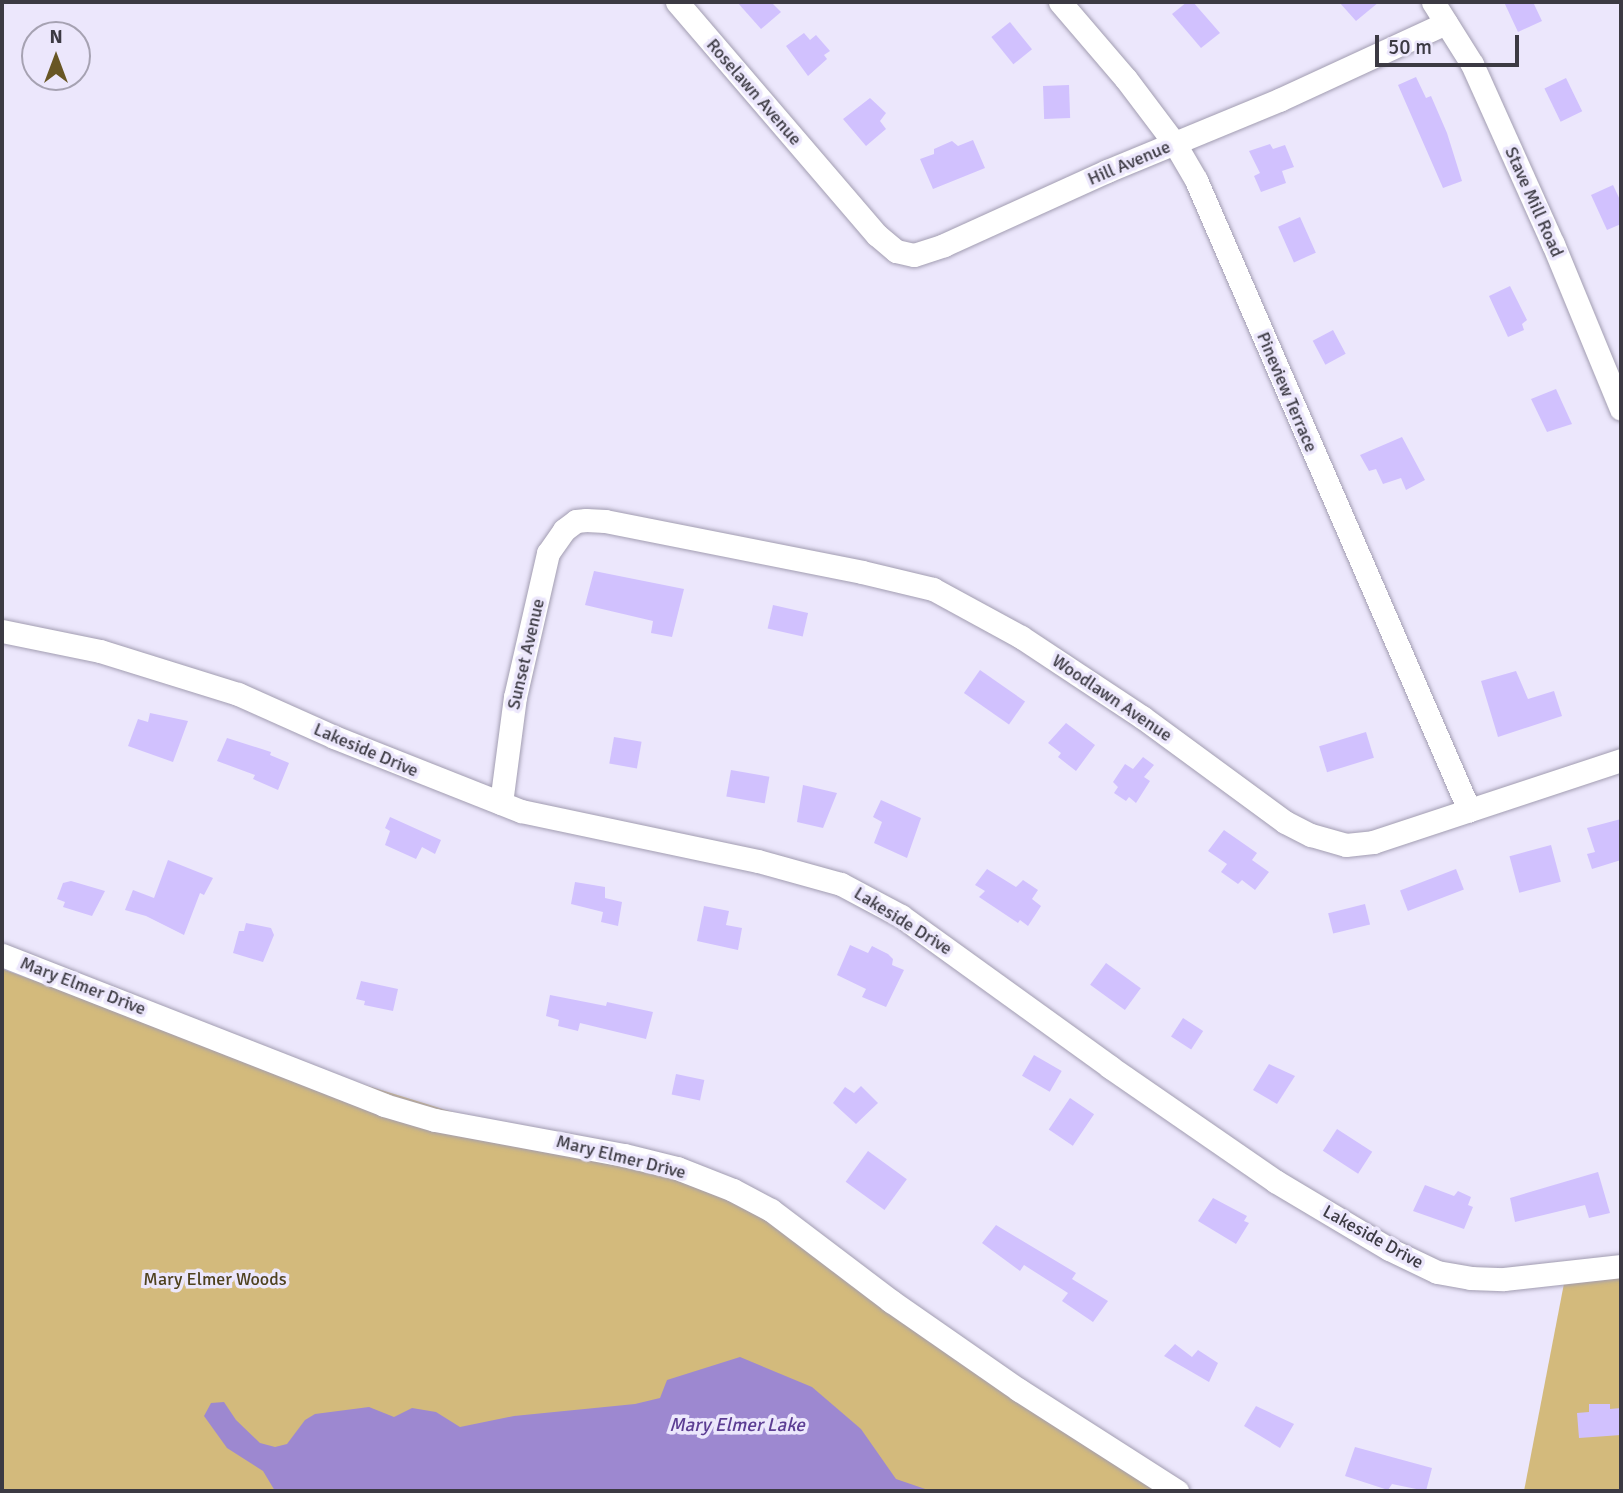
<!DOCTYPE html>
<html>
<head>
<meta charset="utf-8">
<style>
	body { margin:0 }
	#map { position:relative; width:1623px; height:1493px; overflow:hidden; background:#ece7fc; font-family:Signika,sans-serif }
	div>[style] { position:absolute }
	.green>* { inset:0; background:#d3ba7c }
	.water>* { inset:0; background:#9d88d0 }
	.building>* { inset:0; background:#d1c1fe; transform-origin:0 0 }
	.roads { filter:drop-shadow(0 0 2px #a29db1) drop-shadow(0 0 2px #a29db1) }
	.minor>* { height:23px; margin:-11.5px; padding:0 11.5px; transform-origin:11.5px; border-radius:11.5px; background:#fff }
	span { translate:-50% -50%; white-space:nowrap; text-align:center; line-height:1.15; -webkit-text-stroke:7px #ece7fc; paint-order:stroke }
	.street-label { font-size:18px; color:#3c3a43 }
	.park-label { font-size:18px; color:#4f421f }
	.water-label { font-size:19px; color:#5c3d93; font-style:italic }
	.frame { position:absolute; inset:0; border:4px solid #3c3a43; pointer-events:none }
	.north { position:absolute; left:21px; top:21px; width:70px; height:70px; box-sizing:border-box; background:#ece7fc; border:2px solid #a6a2b2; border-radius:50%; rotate:0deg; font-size:19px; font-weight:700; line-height:28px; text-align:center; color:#3c3a43 }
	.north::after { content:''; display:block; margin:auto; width:24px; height:32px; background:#685624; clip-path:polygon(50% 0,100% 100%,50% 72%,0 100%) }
	.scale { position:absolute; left:1375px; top:35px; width:144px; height:32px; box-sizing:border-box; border:4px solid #3c3a43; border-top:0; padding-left:9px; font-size:21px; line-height:24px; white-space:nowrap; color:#3c3a43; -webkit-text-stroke:5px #ece7fc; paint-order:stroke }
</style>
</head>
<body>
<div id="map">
	<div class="green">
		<i style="clip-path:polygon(2px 969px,83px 998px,640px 1170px,673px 1178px,755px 1206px,1169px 1491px,2px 1491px)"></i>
		<i style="clip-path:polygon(1621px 1265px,1621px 1491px,1524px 1491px,1566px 1273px)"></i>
	</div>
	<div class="water">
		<i style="clip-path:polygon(740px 1357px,812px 1387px,861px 1429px,896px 1479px,931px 1491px,275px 1491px,263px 1471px,227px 1448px,204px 1416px,211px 1403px,224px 1402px,236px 1420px,260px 1443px,275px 1447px,287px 1444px,305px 1420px,315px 1414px,369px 1407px,394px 1417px,412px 1408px,436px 1412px,460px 1427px,514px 1416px,635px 1404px,660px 1398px,667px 1380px)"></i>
	</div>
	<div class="building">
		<i style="clip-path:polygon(737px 2px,771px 2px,781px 12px,761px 29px)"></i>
		<i style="clip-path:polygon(1187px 2px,1193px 2px,1220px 33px,1201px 48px,1172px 14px)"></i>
		<i style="clip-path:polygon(1339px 2px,1379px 2px,1356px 21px)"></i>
		<i style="clip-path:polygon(1504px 2px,1533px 2px,1542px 21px,1518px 32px)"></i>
		<i style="left:1010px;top:22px;width:35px;height:24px;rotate:51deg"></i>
		<i style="clip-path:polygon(804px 33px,810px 40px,816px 35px,830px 51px,824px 55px,827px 59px,808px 76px,786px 46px)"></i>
		<i style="clip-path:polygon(1416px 77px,1426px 98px,1431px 96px,1447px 133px,1462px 181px,1443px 188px,1398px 85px)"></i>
		<i style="left:1566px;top:78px;width:37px;height:24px;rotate:64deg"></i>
		<i style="left:1069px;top:85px;width:33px;height:26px;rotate:88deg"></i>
		<i style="clip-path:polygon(870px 98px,886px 113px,880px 121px,886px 129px,866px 146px,843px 119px)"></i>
		<i style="clip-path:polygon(973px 140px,985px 168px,933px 189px,920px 159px,934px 154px,934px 149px,952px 141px,958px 146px)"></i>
		<i style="clip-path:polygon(1270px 144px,1273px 149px,1285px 145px,1294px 167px,1282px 171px,1286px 183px,1261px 192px,1254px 176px,1260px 173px,1249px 151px)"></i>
		<i style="clip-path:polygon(1613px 185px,1621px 202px,1621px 224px,1607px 230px,1591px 195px)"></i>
		<i style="left:1300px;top:217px;width:39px;height:24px;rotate:66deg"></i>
		<i style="clip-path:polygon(1510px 286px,1527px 320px,1522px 324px,1524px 330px,1508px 337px,1489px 296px)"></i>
		<i style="left:1333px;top:330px;width:27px;height:23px;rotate:62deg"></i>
		<i style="clip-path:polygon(1556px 389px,1572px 424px,1547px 432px,1531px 399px)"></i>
		<i style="clip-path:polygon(1402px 437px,1425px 480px,1406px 490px,1401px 478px,1383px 484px,1376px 469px,1369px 471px,1360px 455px)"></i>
		<i style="clip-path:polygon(594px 571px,684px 589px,672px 637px,651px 633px,653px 621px,585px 605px)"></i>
		<i style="left:773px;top:605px;width:36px;height:24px;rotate:13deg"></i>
		<i style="left:980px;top:670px;width:55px;height:28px;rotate:35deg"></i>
		<i style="clip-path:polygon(1516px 671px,1528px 699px,1554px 691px,1562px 716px,1498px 737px,1481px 681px)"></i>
		<i style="clip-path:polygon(150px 713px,188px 721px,173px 762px,128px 746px,138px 719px,148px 722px)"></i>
		<i style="clip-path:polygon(1066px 723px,1095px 745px,1076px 771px,1058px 757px,1061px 753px,1048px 743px)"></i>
		<i style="left:1366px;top:732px;width:27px;height:49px;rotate:73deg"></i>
		<i style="left:614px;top:737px;width:28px;height:27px;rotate:10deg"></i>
		<i style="clip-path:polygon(227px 738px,271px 752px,270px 755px,289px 763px,278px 790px,253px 779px,255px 775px,217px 761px)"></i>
		<i style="clip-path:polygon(1143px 757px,1154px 765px,1144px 777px,1150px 781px,1136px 803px,1129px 797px,1126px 801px,1114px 793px,1118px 787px,1113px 782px,1125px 764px,1133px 769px)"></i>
		<i style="left:731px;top:770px;width:39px;height:27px;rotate:10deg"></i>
		<i style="clip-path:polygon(803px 785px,837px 793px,823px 828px,797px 822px)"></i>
		<i style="clip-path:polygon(881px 800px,921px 818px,907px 858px,874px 843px,882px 822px,873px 817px)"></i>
		<i style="clip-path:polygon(390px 817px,441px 840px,435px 854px,422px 847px,416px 859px,385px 845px,390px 831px,385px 828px)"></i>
		<i style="clip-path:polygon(1621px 819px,1621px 860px,1592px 869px,1587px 854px,1595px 852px,1587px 828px)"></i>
		<i style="clip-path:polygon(1224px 830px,1257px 853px,1252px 860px,1269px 872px,1255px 890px,1242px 880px,1238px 884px,1221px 872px,1227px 864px,1208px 851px)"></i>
		<i style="left:1551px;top:845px;width:38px;height:43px;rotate:75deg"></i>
		<i style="clip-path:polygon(168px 860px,213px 878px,204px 895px,200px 893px,184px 935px,146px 916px,125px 910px,133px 890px,154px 898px)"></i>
		<i style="clip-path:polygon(987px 869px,1016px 887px,1023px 880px,1038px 890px,1032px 899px,1041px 906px,1028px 926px,1020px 920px,1018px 923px,979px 897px,985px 891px,975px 885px)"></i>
		<i style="left:1456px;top:869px;width:22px;height:60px;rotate:69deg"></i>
		<i style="clip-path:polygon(71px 881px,105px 891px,92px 916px,63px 907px,65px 902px,57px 899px,63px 883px)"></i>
		<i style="clip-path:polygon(575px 882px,605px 887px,605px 898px,622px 902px,618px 926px,601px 922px,603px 912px,571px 904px)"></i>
		<i style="left:1365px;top:904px;width:21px;height:38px;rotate:76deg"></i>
		<i style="clip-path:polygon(704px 906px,729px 911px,726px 925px,742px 928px,738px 950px,697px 941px)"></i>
		<i style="clip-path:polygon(246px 923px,271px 928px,274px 935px,263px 962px,233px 953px,239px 931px,244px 931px)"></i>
		<i style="clip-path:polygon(850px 945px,868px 953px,872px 946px,888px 954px,893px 959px,892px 965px,904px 970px,886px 1007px,862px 997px,866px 989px,837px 975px)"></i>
		<i style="left:1106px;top:963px;width:43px;height:27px;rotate:36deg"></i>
		<i style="clip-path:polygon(361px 981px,398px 989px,393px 1011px,364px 1005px,365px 1001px,356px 999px)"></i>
		<i style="clip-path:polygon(550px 995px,606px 1006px,607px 1002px,653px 1012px,646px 1039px,580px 1023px,578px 1031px,558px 1026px,559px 1020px,546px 1016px)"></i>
		<i style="left:1183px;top:1018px;width:24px;height:22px;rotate:33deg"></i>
		<i style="left:1034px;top:1055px;width:32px;height:24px;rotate:30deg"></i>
		<i style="clip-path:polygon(1269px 1064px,1295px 1076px,1277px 1104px,1253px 1090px)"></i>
		<i style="left:676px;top:1074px;width:29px;height:21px;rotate:12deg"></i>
		<i style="clip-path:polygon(861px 1086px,878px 1103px,856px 1124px,833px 1103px,845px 1087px,854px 1093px)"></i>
		<i style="left:1070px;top:1098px;width:29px;height:38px;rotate:34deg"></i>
		<i style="left:1337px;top:1129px;width:42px;height:26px;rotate:33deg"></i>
		<i style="left:868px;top:1151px;width:48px;height:38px;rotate:36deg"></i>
		<i style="clip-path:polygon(1598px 1172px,1610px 1213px,1589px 1218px,1585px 1205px,1515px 1222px,1510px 1198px)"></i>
		<i style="clip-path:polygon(1425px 1185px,1454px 1196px,1458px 1191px,1471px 1197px,1468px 1205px,1473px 1207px,1464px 1229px,1413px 1211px)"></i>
		<i style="clip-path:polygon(1213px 1198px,1247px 1216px,1244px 1221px,1249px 1223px,1236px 1244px,1198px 1221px)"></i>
		<i style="clip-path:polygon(996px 1225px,1076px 1273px,1072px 1279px,1108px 1301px,1093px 1322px,1062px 1301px,1068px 1293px,1024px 1265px,1020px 1271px,982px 1243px)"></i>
		<i style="clip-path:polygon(1175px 1344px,1192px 1357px,1198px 1350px,1218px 1363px,1209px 1382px,1164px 1356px)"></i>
		<i style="clip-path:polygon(1589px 1404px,1610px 1404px,1610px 1409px,1621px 1408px,1621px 1435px,1579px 1438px,1577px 1413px,1589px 1412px)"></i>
		<i style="clip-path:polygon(1256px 1406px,1294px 1424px,1280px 1448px,1244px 1426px)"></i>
		<i style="clip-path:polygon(1355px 1447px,1432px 1468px,1426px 1491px,1392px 1484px,1388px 1490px,1345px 1476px)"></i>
	</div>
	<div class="roads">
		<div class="minor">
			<i style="left:677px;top:2px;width:307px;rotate:49.4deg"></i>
			<i style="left:877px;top:235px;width:25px;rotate:40deg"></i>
			<i style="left:896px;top:251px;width:18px;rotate:13deg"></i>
			<i style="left:914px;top:255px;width:32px;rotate:-18deg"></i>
			<i style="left:944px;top:245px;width:179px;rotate:-24.4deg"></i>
			<i style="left:1107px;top:171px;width:186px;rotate:-22.4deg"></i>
			<i style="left:1279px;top:100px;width:184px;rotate:-24.8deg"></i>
			<i style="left:1060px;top:2px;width:101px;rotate:49.4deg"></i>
			<i style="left:1126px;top:79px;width:81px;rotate:53deg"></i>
			<i style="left:1175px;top:144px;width:42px;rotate:59.7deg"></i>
			<i style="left:1196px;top:180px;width:687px;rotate:66.57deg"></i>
			<i style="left:1433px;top:2px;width:73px;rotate:57.8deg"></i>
			<i style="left:1472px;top:64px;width:197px;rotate:65.8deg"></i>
			<i style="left:1553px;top:244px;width:178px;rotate:67.6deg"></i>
			<i style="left:2px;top:631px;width:100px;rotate:11.5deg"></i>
			<i style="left:100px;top:651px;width:145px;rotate:17.3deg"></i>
			<i style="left:238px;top:694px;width:105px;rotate:24.1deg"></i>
			<i style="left:334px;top:737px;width:201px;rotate:21.6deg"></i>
			<i style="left:521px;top:811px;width:242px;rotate:11.9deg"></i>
			<i style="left:758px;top:861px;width:86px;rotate:15.5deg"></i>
			<i style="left:841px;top:884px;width:68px;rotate:28.1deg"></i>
			<i style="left:901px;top:916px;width:258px;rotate:35.8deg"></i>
			<i style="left:1110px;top:1067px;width:201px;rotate:34.6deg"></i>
			<i style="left:1275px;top:1181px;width:133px;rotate:30.8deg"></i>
			<i style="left:1389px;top:1249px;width:53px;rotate:25.6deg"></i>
			<i style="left:1437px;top:1272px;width:34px;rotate:10deg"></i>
			<i style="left:1470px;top:1278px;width:34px;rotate:2deg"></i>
			<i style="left:1504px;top:1279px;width:118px;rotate:-6.3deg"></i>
			<i style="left:501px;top:803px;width:107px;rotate:-82.5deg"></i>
			<i style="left:515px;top:697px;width:148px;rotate:-77.1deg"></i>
			<i style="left:548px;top:553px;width:28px;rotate:-55deg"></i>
			<i style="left:564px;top:530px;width:15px;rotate:-37deg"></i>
			<i style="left:576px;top:521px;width:10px;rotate:-6deg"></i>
			<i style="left:586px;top:520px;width:19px;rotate:3deg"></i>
			<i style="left:605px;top:521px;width:262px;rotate:11.2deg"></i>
			<i style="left:862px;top:572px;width:73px;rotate:13.5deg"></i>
			<i style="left:933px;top:589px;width:100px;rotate:28.6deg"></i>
			<i style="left:1021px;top:637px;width:145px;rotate:33.5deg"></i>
			<i style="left:1142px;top:717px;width:177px;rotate:36.3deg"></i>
			<i style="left:1285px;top:822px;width:29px;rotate:27deg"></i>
			<i style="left:1311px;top:835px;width:36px;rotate:16deg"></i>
			<i style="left:1346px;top:845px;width:27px;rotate:-6deg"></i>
			<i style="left:1373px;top:842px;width:261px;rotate:-18.3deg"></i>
			<i style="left:2px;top:955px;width:410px;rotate:21.4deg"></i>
			<i style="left:384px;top:1105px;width:53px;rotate:16.4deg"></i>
			<i style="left:435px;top:1120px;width:192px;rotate:10.5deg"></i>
			<i style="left:624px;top:1155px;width:55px;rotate:13.8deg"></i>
			<i style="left:677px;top:1168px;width:60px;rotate:21.4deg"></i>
			<i style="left:733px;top:1190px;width:43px;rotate:27.8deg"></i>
			<i style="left:771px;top:1210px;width:151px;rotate:37.2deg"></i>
			<i style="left:891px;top:1301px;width:156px;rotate:34.8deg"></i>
			<i style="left:1019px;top:1390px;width:188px;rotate:32.6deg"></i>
		</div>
	</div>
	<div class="street-label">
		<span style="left:754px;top:92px;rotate:49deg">Roselawn Avenue</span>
		<span style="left:1129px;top:163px;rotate:-23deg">Hill Avenue</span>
		<span style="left:1534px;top:202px;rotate:66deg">Stave Mill Road</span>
		<span style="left:1287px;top:392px;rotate:67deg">Pineview Terrace</span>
		<span style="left:526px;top:654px;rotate:-77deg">Sunset Avenue</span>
		<span style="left:1112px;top:698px;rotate:34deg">Woodlawn Avenue</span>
		<span style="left:366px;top:750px;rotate:23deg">Lakeside Drive</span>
		<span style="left:903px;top:921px;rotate:32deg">Lakeside Drive</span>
		<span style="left:83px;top:986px;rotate:21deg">Mary Elmer Drive</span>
		<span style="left:621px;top:1157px;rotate:14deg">Mary Elmer Drive</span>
		<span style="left:1373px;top:1237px;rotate:29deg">Lakeside Drive</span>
	</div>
	<div class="park-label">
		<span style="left:215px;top:1279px">Mary Elmer Woods</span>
	</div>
	<div class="water-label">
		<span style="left:737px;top:1426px">Mary Elmer Lake</span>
	</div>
	<div class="frame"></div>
	<div class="north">N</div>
	<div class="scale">50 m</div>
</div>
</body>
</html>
